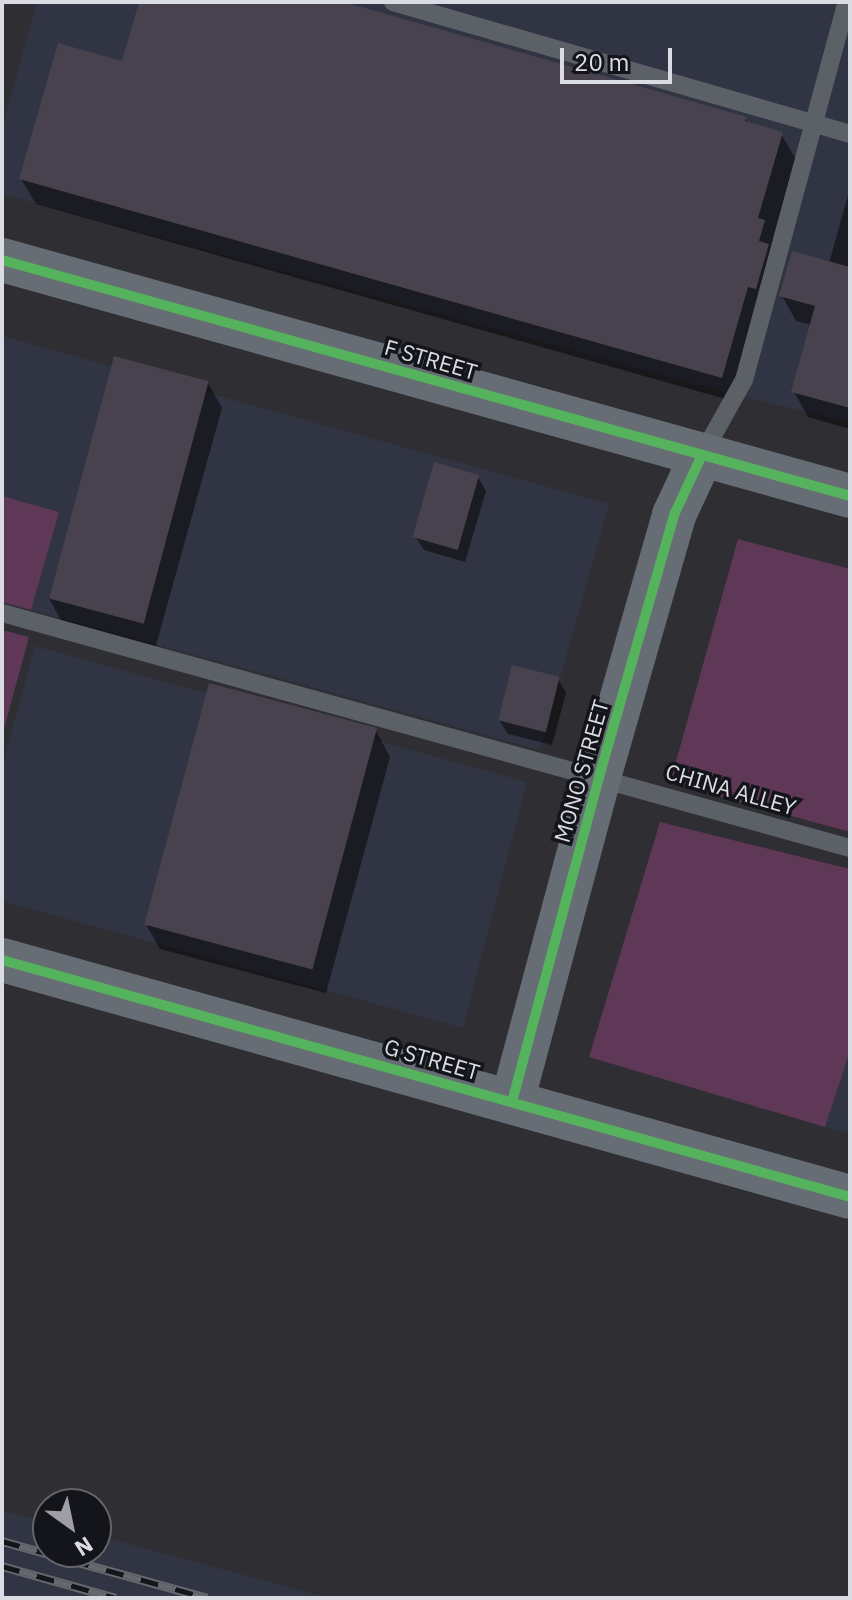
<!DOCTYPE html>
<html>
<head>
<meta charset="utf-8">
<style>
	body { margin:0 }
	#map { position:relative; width:852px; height:1600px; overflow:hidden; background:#2e2e33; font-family:"IBM Plex Sans",sans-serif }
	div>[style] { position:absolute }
	.built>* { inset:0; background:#313442 }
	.green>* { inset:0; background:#603857 }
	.shadow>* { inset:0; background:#0007 }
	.building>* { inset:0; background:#47424e; transform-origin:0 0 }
	.lane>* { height:18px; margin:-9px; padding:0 9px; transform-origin:9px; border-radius:9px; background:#5c6168 }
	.secondary>* { height:44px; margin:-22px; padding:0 22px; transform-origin:22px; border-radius:22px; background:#666d74 }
	.rail>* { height:9px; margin-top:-4.5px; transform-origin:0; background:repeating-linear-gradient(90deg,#14151a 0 18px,#65686d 0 36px); box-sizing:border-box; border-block:2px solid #65686d }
	.cycleway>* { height:10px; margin:-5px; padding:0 5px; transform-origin:5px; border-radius:5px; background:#56b35d }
	span { translate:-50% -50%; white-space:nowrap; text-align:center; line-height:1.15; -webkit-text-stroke:7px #14151a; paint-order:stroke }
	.street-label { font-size:22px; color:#dbdce3 }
	.frame { position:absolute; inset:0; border:4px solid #dbdce3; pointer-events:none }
	.north { position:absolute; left:32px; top:1488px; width:80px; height:80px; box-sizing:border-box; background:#14151a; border:2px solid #64656a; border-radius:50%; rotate:147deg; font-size:22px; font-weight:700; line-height:32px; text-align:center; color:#dbdce3 }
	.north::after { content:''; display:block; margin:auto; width:28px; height:36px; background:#9e9fa5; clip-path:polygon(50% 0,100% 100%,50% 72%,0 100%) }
	.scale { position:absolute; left:560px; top:48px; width:112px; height:36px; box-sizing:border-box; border:4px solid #dbdce3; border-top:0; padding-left:10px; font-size:24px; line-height:28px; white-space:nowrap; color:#dbdce3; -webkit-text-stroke:6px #14151a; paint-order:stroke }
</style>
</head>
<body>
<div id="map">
	<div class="built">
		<i style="clip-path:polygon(37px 2px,850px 2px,850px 422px,731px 394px,2px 194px,2px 128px)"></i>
		<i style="clip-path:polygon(2px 336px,609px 504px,540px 750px,31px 610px,58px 512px,2px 496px)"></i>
		<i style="clip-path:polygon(35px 646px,527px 782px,463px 1028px,2px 901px,2px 767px)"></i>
		<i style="clip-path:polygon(850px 1051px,850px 1134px,825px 1127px)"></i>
		<i style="clip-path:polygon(2px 1510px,48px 1523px,48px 1552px,96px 1552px,96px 1535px,329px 1598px,2px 1598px)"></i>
	</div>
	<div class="green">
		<i style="clip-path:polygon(2px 496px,59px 512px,31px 610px,2px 602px)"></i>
		<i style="clip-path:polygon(738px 539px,850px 569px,850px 832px,670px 783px)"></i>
		<i style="clip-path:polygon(2px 630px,29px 637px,2px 736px)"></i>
		<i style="clip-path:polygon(660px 822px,850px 869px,850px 1051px,825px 1127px,589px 1057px)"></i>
	</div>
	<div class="shadow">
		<i style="clip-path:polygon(141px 2px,335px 2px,745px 118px,749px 124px,781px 134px,796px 159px,773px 238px,778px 247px,736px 402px,36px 204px,21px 179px,123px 64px)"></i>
		<i style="clip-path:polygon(850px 188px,850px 429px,808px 417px,794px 392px,812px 325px,796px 321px,782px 296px,829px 263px)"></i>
		<i style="clip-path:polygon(208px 383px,222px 408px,155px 649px,63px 624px,49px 598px)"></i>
		<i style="clip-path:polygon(478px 477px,486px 491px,465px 562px,424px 550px,415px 536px)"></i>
		<i style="clip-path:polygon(558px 679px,566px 693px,552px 745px,508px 734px,499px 720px)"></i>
		<i style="clip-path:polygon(376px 731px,390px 757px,326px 993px,160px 949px,145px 923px)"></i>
	</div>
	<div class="building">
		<i style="clip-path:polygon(139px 2px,344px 2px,747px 117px,745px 121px,783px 132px,758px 218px,765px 220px,759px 241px,769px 244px,756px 289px,748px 287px,722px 378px,19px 179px,58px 43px,122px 61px)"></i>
		<i style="clip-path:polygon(792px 251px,850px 267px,850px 408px,791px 392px,815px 306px,779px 296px)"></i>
		<i style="left:114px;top:356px;width:98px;height:251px;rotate:15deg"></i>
		<i style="left:434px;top:462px;width:47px;height:78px;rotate:16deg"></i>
		<i style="left:512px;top:665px;width:49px;height:57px;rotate:14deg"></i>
		<i style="left:209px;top:683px;width:174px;height:250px;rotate:15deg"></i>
	</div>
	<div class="lane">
		<i style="left:393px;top:2px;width:476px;rotate:16.1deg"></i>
		<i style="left:702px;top:455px;width:86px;rotate:-60.8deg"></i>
		<i style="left:744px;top:380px;width:392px;rotate:-74.8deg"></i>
		<i style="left:2px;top:613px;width:880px;rotate:15.49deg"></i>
	</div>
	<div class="secondary">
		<i style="left:2px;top:260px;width:880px;rotate:15.55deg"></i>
		<i style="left:2px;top:960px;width:880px;rotate:15.61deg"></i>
		<i style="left:512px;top:1102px;width:336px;rotate:-75deg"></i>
		<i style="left:599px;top:777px;width:273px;rotate:-74deg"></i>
		<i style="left:674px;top:515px;width:66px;rotate:-65deg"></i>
	</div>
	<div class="rail">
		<i style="left:2px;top:1541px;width:213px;rotate:15.5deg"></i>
		<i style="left:2px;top:1566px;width:118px;rotate:15.7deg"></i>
	</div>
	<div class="cycleway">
		<i style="left:2px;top:260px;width:880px;rotate:15.55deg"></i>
		<i style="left:2px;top:960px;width:880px;rotate:15.61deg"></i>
		<i style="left:512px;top:1102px;width:336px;rotate:-75deg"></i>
		<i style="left:599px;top:777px;width:273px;rotate:-74deg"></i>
		<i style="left:674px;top:515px;width:66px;rotate:-65deg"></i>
	</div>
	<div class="street-label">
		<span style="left:431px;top:359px;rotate:16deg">F STREET</span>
		<span style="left:581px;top:771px;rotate:-74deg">MONO STREET</span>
		<span style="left:731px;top:789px;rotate:16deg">CHINA ALLEY</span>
		<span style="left:432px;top:1059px;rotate:16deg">G STREET</span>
	</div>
	<div class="frame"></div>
	<div class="north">N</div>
	<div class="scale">20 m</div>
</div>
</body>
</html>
